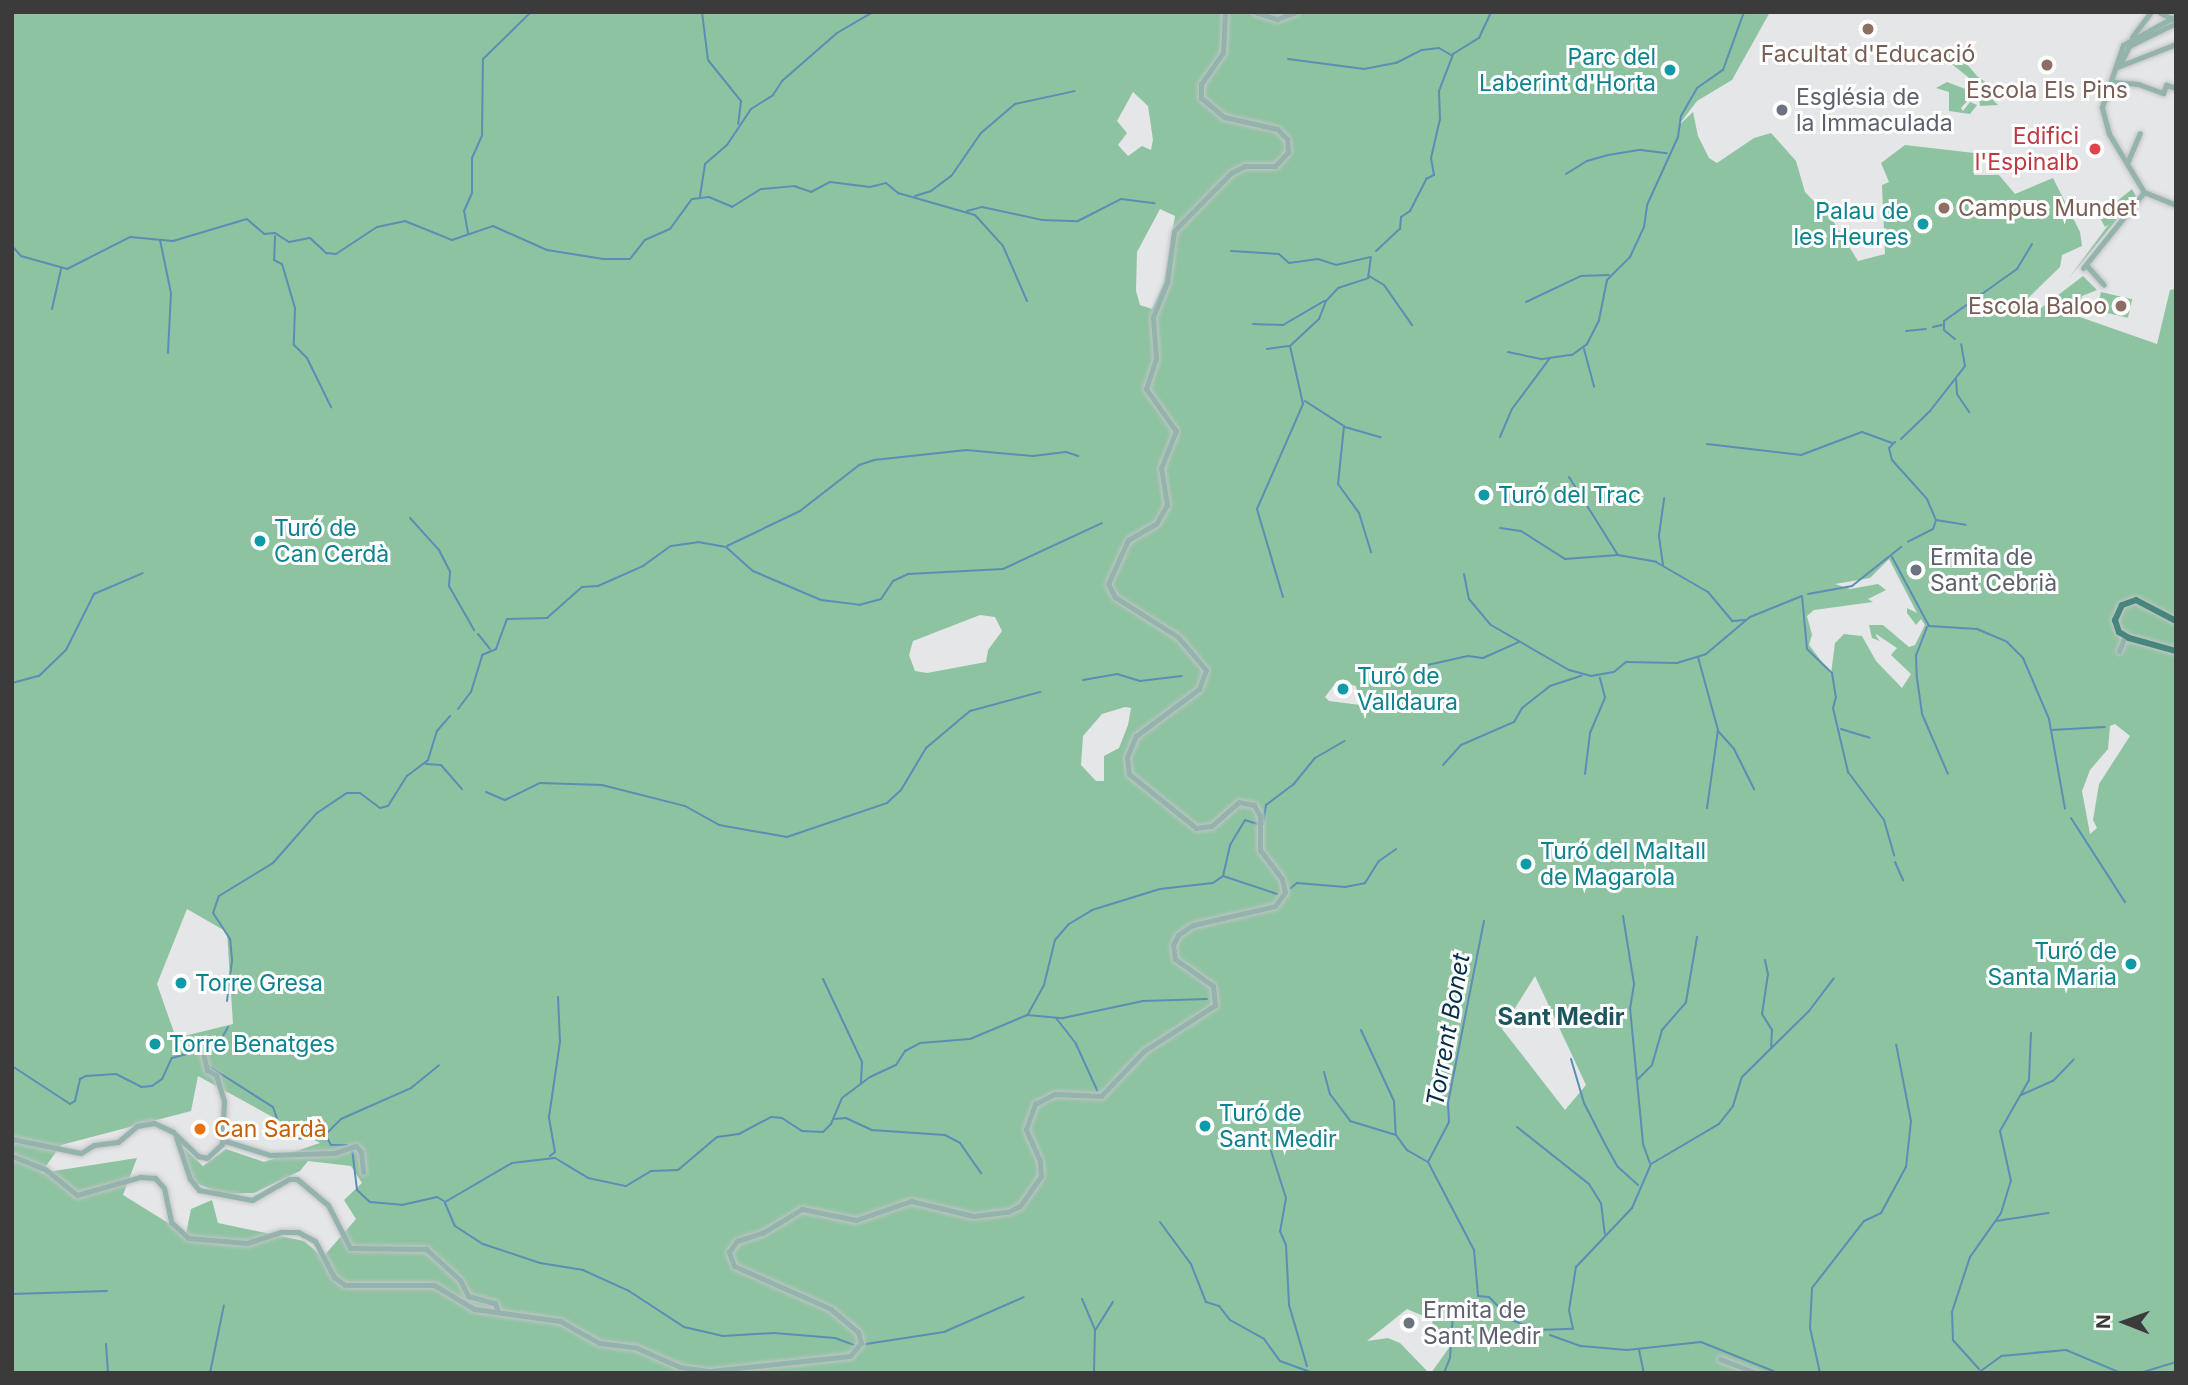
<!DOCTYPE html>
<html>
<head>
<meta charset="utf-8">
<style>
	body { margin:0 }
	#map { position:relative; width:2188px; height:1385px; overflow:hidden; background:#e5e6e8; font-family:Inter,sans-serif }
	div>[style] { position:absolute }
	.green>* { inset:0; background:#8dc3a1; transform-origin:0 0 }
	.stream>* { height:2px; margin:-1px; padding:0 1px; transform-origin:1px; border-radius:1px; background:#5b8eb4 }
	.roads { filter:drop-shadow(0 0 2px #c3c4c6) drop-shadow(0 0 2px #c3c4c6) }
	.minor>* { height:5px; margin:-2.5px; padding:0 2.5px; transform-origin:2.5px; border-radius:2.5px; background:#93b3ac }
	.major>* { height:6px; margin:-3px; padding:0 3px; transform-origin:3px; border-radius:3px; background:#47867c }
	.dots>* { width:19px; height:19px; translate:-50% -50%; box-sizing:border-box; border:4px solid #fff; border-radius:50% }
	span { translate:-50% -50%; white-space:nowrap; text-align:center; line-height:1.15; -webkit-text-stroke:6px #fff; paint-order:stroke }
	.education-label { font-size:23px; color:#785e54 }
	.left { translate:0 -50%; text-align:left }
	.right { translate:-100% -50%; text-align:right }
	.culture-label { font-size:23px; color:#0d838f }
	.worship-label { font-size:23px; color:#5b616d }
	.health-label { font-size:23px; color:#be3a42 }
	.food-label { font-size:23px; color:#c56008 }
	.neighbourhood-label { font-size:24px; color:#1c555e; font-weight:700 }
	.water-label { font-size:24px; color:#022e48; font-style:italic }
	.frame { position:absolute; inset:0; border:14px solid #3b3b3c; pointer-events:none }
	.north { position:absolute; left:2090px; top:1287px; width:70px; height:70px; -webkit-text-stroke:5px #fff; paint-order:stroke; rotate:271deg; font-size:19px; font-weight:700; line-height:28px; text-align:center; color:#3b3b3c }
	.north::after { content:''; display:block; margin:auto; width:24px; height:32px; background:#3b3b3c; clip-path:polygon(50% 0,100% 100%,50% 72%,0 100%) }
</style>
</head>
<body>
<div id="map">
	<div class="green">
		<i style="clip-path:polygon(evenodd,12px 12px,1770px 12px,1732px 80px,1697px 101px,1678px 126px,1693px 112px,1698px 136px,1709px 158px,1717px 163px,1754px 138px,1771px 133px,1796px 161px,1805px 192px,1833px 221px,1858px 261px,1885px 254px,1882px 185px,1889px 182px,1881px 163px,1905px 145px,1974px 153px,1974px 175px,1999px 175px,2015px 194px,2053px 178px,2080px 232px,2082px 246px,2062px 255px,2060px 267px,2019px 307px,2028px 318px,2083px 276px,2097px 290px,2082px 296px,2077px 316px,2157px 344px,2170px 290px,2176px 289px,2176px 1373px,1431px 1373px,1451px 1345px,1432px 1323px,1437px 1313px,1421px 1315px,1407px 1309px,1367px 1341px,1388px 1338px,1400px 1343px,1429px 1373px,12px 1373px,12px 12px,1133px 92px,1148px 106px,1153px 140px,1151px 150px,1142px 146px,1128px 156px,1118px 145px,1127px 133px,1117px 121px,1133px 92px,12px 12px,1160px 209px,1175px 216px,1164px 282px,1152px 309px,1140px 305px,1136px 291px,1137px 252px,1160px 209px,12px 12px,1889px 559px,1917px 613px,1907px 608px,1907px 613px,1916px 625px,1921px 619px,1925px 625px,1915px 645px,1909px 647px,1883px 625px,1869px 625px,1872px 638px,1880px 641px,1876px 636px,1876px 634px,1897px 648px,1891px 655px,1911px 674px,1902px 688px,1876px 661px,1862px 636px,1844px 634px,1835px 643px,1831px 674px,1809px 645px,1812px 635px,1807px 616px,1814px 610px,1873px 602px,1868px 599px,1886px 590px,1878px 584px,1850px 589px,1835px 584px,1870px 578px,1889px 559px,12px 12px,980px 615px,995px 617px,1002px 631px,988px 650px,986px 662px,927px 673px,915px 671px,909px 655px,913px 641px,980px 615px,12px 12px,1337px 681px,1356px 686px,1360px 705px,1329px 701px,1325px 697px,1337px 681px,12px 12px,1125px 707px,1131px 708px,1128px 725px,1119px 748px,1104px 756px,1104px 781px,1096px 781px,1081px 765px,1083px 736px,1102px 714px,1125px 707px,12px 12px,2115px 724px,2130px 736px,2099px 784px,2093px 820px,2097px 828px,2090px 834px,2082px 791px,2090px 770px,2108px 749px,2110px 726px,2115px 724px,12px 12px,187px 909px,227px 932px,233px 1024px,176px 1038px,157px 984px,187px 909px,12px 12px,1535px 976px,1586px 1085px,1565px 1110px,1502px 1029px,1535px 976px,12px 12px,198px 1076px,320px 1143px,264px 1162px,226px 1149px,203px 1166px,179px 1143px,193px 1182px,223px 1194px,254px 1193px,300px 1171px,308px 1161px,351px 1166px,362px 1183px,344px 1200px,356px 1219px,323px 1257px,304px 1241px,218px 1223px,212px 1200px,191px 1209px,186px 1234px,123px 1195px,137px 1158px,41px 1173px,61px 1145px,191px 1111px,198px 1076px)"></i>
		<i style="clip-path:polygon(1954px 49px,1977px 76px,1992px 87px,1988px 95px,1998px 105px,1980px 106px,1978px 85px,1943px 57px)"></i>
		<i style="clip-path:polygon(1947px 82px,1968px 90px,1969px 99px,1961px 108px,1963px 111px,1970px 102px,1977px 105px,1970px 114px,1949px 111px,1949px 92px,1936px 88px)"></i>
		<i style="clip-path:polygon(2132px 189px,2136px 196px,2069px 278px,2109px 224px,2105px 227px,2099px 216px)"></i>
		<i style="left:2101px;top:292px;width:32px;height:19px;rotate:13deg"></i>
	</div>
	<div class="stream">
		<i style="left:702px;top:12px;width:48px;rotate:82.9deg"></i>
		<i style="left:708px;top:60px;width:53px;rotate:51.2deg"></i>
		<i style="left:741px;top:101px;width:23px;rotate:97deg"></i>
		<i style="left:1288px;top:59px;width:77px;rotate:7.5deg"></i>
		<i style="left:1364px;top:69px;width:33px;rotate:-11deg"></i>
		<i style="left:1396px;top:63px;width:29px;rotate:-27deg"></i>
		<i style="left:1422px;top:50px;width:17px;rotate:-7deg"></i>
		<i style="left:1439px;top:48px;width:14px;rotate:30deg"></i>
		<i style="left:1566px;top:174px;width:25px;rotate:-32deg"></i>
		<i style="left:1587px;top:161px;width:22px;rotate:-16deg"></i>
		<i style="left:1608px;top:155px;width:33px;rotate:-9deg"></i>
		<i style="left:1641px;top:150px;width:26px;rotate:7deg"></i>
		<i style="left:700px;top:196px;width:32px;rotate:-81deg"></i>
		<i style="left:705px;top:164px;width:29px;rotate:-41deg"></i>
		<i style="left:727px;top:145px;width:43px;rotate:-56.3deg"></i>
		<i style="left:751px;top:109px;width:26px;rotate:-32deg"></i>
		<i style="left:773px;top:95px;width:17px;rotate:-57deg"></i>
		<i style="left:782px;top:81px;width:73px;rotate:-41.1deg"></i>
		<i style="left:837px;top:33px;width:42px;rotate:-30.3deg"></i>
		<i style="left:915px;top:196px;width:17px;rotate:-17deg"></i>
		<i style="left:931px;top:191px;width:26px;rotate:-37deg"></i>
		<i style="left:952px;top:175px;width:51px;rotate:-55.4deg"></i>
		<i style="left:981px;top:133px;width:45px;rotate:-40.5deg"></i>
		<i style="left:1015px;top:104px;width:61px;rotate:-12.2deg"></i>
		<i style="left:12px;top:207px;width:13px;rotate:90deg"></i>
		<i style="left:967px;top:211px;width:16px;rotate:-15deg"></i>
		<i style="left:982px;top:207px;width:61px;rotate:12.2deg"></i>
		<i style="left:1042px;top:220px;width:36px;rotate:2deg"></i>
		<i style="left:1078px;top:221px;width:48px;rotate:-27.1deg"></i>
		<i style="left:1121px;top:199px;width:34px;rotate:7deg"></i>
		<i style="left:468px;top:233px;width:22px;rotate:-100deg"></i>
		<i style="left:464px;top:211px;width:20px;rotate:-66deg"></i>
		<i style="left:472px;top:193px;width:35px;rotate:-90deg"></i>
		<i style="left:472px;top:158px;width:24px;rotate:-66deg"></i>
		<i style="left:482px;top:136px;width:77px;rotate:-89.3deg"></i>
		<i style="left:483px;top:59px;width:67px;rotate:-44.4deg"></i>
		<i style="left:275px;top:236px;width:24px;rotate:92deg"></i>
		<i style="left:274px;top:260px;width:9px;rotate:27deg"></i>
		<i style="left:282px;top:264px;width:46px;rotate:73.5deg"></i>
		<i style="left:295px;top:308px;width:37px;rotate:92deg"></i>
		<i style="left:294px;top:345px;width:18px;rotate:45deg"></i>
		<i style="left:307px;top:358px;width:55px;rotate:63.9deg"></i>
		<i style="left:160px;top:240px;width:54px;rotate:78.3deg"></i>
		<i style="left:171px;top:293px;width:60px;rotate:92.9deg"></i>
		<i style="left:12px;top:246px;width:13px;rotate:48deg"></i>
		<i style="left:21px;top:256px;width:48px;rotate:15.8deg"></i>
		<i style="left:67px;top:269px;width:71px;rotate:-26.9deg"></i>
		<i style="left:130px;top:237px;width:43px;rotate:5.3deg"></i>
		<i style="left:173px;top:241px;width:77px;rotate:-16.6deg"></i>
		<i style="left:247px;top:219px;width:23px;rotate:41deg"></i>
		<i style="left:264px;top:234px;width:11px;rotate:-5deg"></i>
		<i style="left:275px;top:233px;width:17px;rotate:33deg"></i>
		<i style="left:289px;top:242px;width:21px;rotate:-11deg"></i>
		<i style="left:310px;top:238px;width:22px;rotate:43deg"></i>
		<i style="left:326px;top:253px;width:10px;rotate:6deg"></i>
		<i style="left:336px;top:254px;width:49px;rotate:-33.4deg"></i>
		<i style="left:377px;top:227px;width:29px;rotate:-12deg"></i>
		<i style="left:405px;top:221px;width:51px;rotate:22deg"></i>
		<i style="left:452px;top:240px;width:43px;rotate:-18.9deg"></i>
		<i style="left:493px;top:226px;width:59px;rotate:24deg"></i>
		<i style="left:547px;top:250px;width:57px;rotate:9.1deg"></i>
		<i style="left:603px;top:259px;width:27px"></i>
		<i style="left:630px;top:259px;width:24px;rotate:-52deg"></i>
		<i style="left:645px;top:240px;width:27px;rotate:-24deg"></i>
		<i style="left:670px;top:229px;width:37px;rotate:-54deg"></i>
		<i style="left:692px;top:199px;width:17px;rotate:-7deg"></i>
		<i style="left:709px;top:197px;width:25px;rotate:23deg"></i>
		<i style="left:732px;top:207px;width:34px;rotate:-32deg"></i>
		<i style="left:761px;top:189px;width:33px;rotate:-5deg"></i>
		<i style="left:794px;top:186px;width:18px;rotate:19deg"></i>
		<i style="left:811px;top:192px;width:21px;rotate:-28deg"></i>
		<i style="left:830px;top:182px;width:40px;rotate:7.1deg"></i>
		<i style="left:870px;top:187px;width:16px;rotate:-14deg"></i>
		<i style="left:886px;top:183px;width:16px;rotate:40deg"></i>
		<i style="left:898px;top:193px;width:80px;rotate:15.9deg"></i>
		<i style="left:975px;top:215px;width:42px;rotate:47.9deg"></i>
		<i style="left:1003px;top:246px;width:60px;rotate:66.4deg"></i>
		<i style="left:1231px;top:251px;width:48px;rotate:3.6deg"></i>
		<i style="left:1279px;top:254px;width:13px;rotate:42deg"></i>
		<i style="left:1289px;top:263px;width:29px;rotate:-8deg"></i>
		<i style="left:1318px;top:259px;width:19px;rotate:18deg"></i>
		<i style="left:1336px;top:265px;width:35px;rotate:-13deg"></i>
		<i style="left:1376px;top:251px;width:33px;rotate:-43deg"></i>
		<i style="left:1400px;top:229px;width:12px;rotate:-85deg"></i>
		<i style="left:1401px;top:217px;width:11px;rotate:-34deg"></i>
		<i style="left:1410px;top:211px;width:36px;rotate:-63deg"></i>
		<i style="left:1426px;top:179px;width:9px;rotate:-27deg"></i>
		<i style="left:1434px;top:175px;width:17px;rotate:-100deg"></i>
		<i style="left:1431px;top:158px;width:39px;rotate:-77deg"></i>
		<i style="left:1440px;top:120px;width:29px;rotate:-92deg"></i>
		<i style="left:1439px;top:91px;width:40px;rotate:-69deg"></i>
		<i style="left:1453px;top:54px;width:31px;rotate:-32deg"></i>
		<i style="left:1479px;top:38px;width:29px;rotate:-65deg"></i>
		<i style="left:1369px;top:276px;width:17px;rotate:31deg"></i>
		<i style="left:1384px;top:285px;width:49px;rotate:55deg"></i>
		<i style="left:1526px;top:302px;width:61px;rotate:-25.3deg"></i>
		<i style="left:1581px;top:276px;width:28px;rotate:-2deg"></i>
		<i style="left:52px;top:309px;width:41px;rotate:-77.3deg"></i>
		<i style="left:1253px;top:324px;width:30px;rotate:2deg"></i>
		<i style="left:1283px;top:325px;width:48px;rotate:-30.3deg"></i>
		<i style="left:1933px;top:327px;width:9px;rotate:-13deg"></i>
		<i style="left:1906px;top:331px;width:20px;rotate:-6deg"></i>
		<i style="left:1955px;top:339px;width:14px;rotate:-141deg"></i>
		<i style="left:1944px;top:330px;width:9px;rotate:-90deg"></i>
		<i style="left:1944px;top:321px;width:90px;rotate:-35.5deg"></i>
		<i style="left:2017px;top:269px;width:29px;rotate:-59deg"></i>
		<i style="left:1267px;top:349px;width:22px;rotate:-8deg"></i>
		<i style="left:1584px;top:349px;width:39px;rotate:75deg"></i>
		<i style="left:1508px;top:352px;width:35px;rotate:12deg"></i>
		<i style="left:1542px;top:359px;width:30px;rotate:-8deg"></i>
		<i style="left:1572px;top:355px;width:19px;rotate:-36deg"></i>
		<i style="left:1587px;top:344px;width:27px;rotate:-63deg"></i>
		<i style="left:1599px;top:320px;width:41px;rotate:-78.7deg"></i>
		<i style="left:1607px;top:280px;width:33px;rotate:-45deg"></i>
		<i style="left:1630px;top:257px;width:33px;rotate:-65deg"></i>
		<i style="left:1644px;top:227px;width:22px;rotate:-82deg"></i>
		<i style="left:1647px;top:205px;width:75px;rotate:-65.5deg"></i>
		<i style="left:1678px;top:137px;width:21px;rotate:-82deg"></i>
		<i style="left:1681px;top:116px;width:32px;rotate:-60deg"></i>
		<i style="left:1697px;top:88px;width:32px;rotate:-35deg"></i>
		<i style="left:1723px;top:70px;width:62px;rotate:-70.1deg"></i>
		<i style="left:1956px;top:379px;width:15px;rotate:86deg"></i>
		<i style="left:1957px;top:394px;width:22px;rotate:56deg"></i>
		<i style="left:1305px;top:401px;width:46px;rotate:32.7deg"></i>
		<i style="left:1344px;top:426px;width:58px;rotate:95.9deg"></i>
		<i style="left:1338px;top:484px;width:36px;rotate:54deg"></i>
		<i style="left:1359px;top:513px;width:41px;rotate:72.9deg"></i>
		<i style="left:1345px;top:427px;width:37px;rotate:16deg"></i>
		<i style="left:1500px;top:437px;width:30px;rotate:-67deg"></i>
		<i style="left:1512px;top:409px;width:64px;rotate:-53.3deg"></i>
		<i style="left:1901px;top:439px;width:40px;rotate:-44deg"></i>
		<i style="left:1930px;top:411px;width:57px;rotate:-52.1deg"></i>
		<i style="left:1965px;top:366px;width:22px;rotate:-100deg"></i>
		<i style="left:1895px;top:442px;width:8px;rotate:135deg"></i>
		<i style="left:1889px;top:448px;width:12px;rotate:76deg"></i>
		<i style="left:1892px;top:460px;width:52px;rotate:48.1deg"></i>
		<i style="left:1927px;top:499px;width:23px;rotate:67deg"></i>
		<i style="left:1936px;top:520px;width:9px;rotate:108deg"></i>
		<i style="left:1933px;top:529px;width:28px;rotate:153deg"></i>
		<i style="left:1707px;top:444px;width:95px;rotate:6.7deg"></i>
		<i style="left:1801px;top:455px;width:65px;rotate:-20.7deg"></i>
		<i style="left:1862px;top:432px;width:32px;rotate:20deg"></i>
		<i style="left:1569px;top:477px;width:92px;rotate:57.9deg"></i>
		<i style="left:410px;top:518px;width:43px;rotate:47.8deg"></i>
		<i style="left:439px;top:550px;width:25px;rotate:63deg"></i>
		<i style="left:450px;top:572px;width:14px;rotate:94deg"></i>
		<i style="left:449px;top:586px;width:51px;rotate:60.4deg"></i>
		<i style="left:1936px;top:520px;width:30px;rotate:9deg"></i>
		<i style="left:1500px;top:528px;width:21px;rotate:8deg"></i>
		<i style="left:1521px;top:531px;width:52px;rotate:32.5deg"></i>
		<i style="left:1565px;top:559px;width:53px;rotate:-4.3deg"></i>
		<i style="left:1618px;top:555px;width:39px;rotate:10deg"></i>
		<i style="left:1656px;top:562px;width:60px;rotate:30deg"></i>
		<i style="left:1708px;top:592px;width:38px;rotate:50deg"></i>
		<i style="left:1732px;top:621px;width:14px;rotate:-4deg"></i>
		<i style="left:727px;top:546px;width:81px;rotate:-25.6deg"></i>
		<i style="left:800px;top:511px;width:75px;rotate:-37.9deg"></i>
		<i style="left:859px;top:465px;width:16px;rotate:-18deg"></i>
		<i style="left:874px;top:460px;width:93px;rotate:-6.2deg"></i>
		<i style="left:966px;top:450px;width:67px;rotate:5.1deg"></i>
		<i style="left:1033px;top:456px;width:33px;rotate:-7deg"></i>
		<i style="left:1066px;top:452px;width:13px;rotate:18deg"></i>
		<i style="left:726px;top:547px;width:36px;rotate:42deg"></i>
		<i style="left:753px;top:571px;width:74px;rotate:23.1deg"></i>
		<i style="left:821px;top:600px;width:38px;rotate:7deg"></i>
		<i style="left:859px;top:605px;width:23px;rotate:-15deg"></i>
		<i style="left:881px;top:599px;width:22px;rotate:-56deg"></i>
		<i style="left:893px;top:581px;width:17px;rotate:-25deg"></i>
		<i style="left:908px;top:574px;width:95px;rotate:-3deg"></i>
		<i style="left:1003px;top:569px;width:109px;rotate:-24.9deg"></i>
		<i style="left:1892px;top:557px;width:78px;rotate:61.8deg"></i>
		<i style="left:1929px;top:626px;width:48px;rotate:3.6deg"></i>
		<i style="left:1977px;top:629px;width:33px;rotate:23deg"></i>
		<i style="left:2007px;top:642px;width:23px;rotate:45deg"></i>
		<i style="left:2023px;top:658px;width:66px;rotate:66.9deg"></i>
		<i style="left:2049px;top:719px;width:91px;rotate:79.9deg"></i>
		<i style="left:1663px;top:565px;width:30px;rotate:-98deg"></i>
		<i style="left:1659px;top:535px;width:37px;rotate:-82deg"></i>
		<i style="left:1464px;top:574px;width:25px;rotate:79deg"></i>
		<i style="left:1469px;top:599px;width:34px;rotate:50deg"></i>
		<i style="left:1491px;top:625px;width:90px;rotate:30deg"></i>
		<i style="left:1569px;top:670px;width:23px;rotate:15deg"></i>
		<i style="left:1591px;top:676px;width:23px;rotate:-10deg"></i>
		<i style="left:1614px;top:672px;width:16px;rotate:-40deg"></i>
		<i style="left:1626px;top:662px;width:51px;rotate:1.1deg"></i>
		<i style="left:1677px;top:663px;width:30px;rotate:-17deg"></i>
		<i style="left:1706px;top:654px;width:57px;rotate:-40.1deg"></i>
		<i style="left:1750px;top:617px;width:56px;rotate:-22deg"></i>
		<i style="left:1802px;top:596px;width:53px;rotate:84.6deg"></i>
		<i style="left:1807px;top:649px;width:35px;rotate:44deg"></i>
		<i style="left:1832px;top:673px;width:24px;rotate:81deg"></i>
		<i style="left:1836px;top:697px;width:11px;rotate:105deg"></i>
		<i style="left:1833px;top:708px;width:66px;rotate:76.8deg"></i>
		<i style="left:1848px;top:772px;width:60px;rotate:53.1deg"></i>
		<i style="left:1884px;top:820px;width:37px;rotate:74deg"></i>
		<i style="left:1808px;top:594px;width:45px;rotate:-10.3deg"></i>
		<i style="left:1852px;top:586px;width:63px;rotate:-38.5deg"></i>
		<i style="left:1283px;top:597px;width:92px;rotate:-106.5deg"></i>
		<i style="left:1257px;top:509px;width:115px;rotate:-66.3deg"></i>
		<i style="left:1303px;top:404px;width:59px;rotate:-102.6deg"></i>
		<i style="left:1290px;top:346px;width:40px;rotate:-43deg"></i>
		<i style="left:1319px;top:319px;width:19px;rotate:-69deg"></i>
		<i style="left:1326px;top:301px;width:18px;rotate:-47deg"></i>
		<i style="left:1338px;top:288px;width:32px;rotate:-18deg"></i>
		<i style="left:1368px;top:278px;width:21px;rotate:-82deg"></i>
		<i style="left:1927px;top:627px;width:30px;rotate:111deg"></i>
		<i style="left:1916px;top:655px;width:23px;rotate:88deg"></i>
		<i style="left:1917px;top:678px;width:36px;rotate:82deg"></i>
		<i style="left:1922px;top:714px;width:65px;rotate:66.6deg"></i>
		<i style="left:478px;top:634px;width:19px;rotate:51deg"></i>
		<i style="left:1698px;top:657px;width:76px;rotate:74.7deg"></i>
		<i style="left:1718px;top:730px;width:79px;rotate:98deg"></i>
		<i style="left:1423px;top:666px;width:46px;rotate:-12.5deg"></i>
		<i style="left:1468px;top:656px;width:15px;rotate:8deg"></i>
		<i style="left:1483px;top:658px;width:39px;rotate:-24deg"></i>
		<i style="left:1083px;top:680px;width:35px;rotate:-10deg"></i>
		<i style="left:1117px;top:674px;width:24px;rotate:17deg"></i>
		<i style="left:1140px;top:681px;width:42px;rotate:-6.8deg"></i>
		<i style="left:12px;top:683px;width:28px;rotate:-15deg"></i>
		<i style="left:39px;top:676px;width:37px;rotate:-44deg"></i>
		<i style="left:66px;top:650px;width:63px;rotate:-63.4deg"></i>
		<i style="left:94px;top:594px;width:53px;rotate:-23.2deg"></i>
		<i style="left:458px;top:709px;width:21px;rotate:-53deg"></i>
		<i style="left:471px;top:692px;width:39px;rotate:-73deg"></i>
		<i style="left:482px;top:655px;width:15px;rotate:-23deg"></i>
		<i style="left:496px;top:649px;width:32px;rotate:-70deg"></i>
		<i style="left:507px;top:619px;width:40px;rotate:-1.4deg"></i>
		<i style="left:547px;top:618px;width:47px;rotate:-41.5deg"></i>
		<i style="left:582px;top:587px;width:16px;rotate:-4deg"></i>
		<i style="left:598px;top:586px;width:49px;rotate:-24deg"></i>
		<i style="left:643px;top:566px;width:34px;rotate:-36deg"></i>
		<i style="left:671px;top:546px;width:27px;rotate:-8deg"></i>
		<i style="left:698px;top:542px;width:27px;rotate:10deg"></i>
		<i style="left:1841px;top:729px;width:30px;rotate:17deg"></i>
		<i style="left:2051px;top:730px;width:54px;rotate:-3.2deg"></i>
		<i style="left:1718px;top:731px;width:24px;rotate:48deg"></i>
		<i style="left:1734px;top:749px;width:45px;rotate:63.4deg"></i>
		<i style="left:426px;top:764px;width:15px;rotate:4deg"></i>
		<i style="left:441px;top:765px;width:32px;rotate:49deg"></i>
		<i style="left:1443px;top:765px;width:27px;rotate:-48deg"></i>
		<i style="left:1461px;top:745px;width:58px;rotate:-23.5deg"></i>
		<i style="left:1514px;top:722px;width:16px;rotate:-60deg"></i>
		<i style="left:1522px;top:708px;width:36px;rotate:-38deg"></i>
		<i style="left:1550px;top:686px;width:33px;rotate:-18deg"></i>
		<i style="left:1585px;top:774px;width:41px;rotate:-83deg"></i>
		<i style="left:1590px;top:733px;width:39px;rotate:-67deg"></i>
		<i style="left:1605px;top:697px;width:20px;rotate:-105deg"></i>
		<i style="left:486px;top:792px;width:21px;rotate:23deg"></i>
		<i style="left:505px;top:800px;width:39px;rotate:-26deg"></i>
		<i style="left:540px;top:783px;width:62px;rotate:1.8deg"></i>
		<i style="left:602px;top:785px;width:86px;rotate:14.2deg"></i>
		<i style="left:685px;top:806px;width:39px;rotate:29deg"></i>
		<i style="left:719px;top:825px;width:69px;rotate:10deg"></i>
		<i style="left:787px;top:837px;width:106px;rotate:-18.8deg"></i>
		<i style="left:887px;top:803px;width:19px;rotate:-43deg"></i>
		<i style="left:901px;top:790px;width:49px;rotate:-59.2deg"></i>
		<i style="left:926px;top:748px;width:57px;rotate:-40.1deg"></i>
		<i style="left:970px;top:711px;width:73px;rotate:-15.2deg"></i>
		<i style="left:2071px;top:818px;width:100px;rotate:57.3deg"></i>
		<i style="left:1263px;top:824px;width:19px;rotate:-81deg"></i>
		<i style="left:1266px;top:805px;width:34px;rotate:-37deg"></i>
		<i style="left:1293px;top:785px;width:35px;rotate:-51deg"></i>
		<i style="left:1315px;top:758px;width:34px;rotate:-30deg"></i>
		<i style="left:1895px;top:862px;width:20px;rotate:66deg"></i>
		<i style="left:1223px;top:876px;width:32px;rotate:-77deg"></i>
		<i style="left:1230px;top:845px;width:29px;rotate:-59deg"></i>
		<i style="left:1245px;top:820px;width:13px;rotate:18deg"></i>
		<i style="left:1291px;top:888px;width:8px;rotate:-40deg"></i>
		<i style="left:1297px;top:883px;width:48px;rotate:4.8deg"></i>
		<i style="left:1345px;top:887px;width:20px;rotate:-11deg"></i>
		<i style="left:1365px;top:883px;width:26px;rotate:-58deg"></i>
		<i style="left:1379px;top:861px;width:21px;rotate:-35deg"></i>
		<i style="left:1623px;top:916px;width:69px;rotate:80.8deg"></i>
		<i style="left:1634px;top:984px;width:24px;rotate:99deg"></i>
		<i style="left:1630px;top:1008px;width:137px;rotate:84.5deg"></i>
		<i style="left:1643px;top:1144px;width:20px;rotate:70deg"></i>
		<i style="left:1484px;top:921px;width:186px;rotate:101.2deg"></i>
		<i style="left:1448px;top:1103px;width:19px;rotate:87deg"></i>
		<i style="left:1449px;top:1122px;width:45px;rotate:117.7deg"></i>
		<i style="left:1428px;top:1162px;width:99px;rotate:62.4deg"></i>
		<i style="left:1474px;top:1250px;width:46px;rotate:85deg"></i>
		<i style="left:1478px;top:1296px;width:11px;rotate:5deg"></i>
		<i style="left:1489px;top:1297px;width:32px;rotate:46deg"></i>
		<i style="left:1511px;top:1320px;width:29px;rotate:20deg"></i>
		<i style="left:1538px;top:1330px;width:35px;rotate:-2deg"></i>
		<i style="left:1573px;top:1329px;width:19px;rotate:-102deg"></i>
		<i style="left:1569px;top:1310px;width:44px;rotate:-80.8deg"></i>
		<i style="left:1576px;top:1267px;width:81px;rotate:-46.5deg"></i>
		<i style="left:1632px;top:1208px;width:48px;rotate:-66.6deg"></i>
		<i style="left:1651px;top:1164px;width:79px;rotate:-30.5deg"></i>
		<i style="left:1719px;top:1124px;width:23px;rotate:-52deg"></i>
		<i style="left:1733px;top:1106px;width:30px;rotate:-73deg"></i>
		<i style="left:1742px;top:1077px;width:94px;rotate:-44.6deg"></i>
		<i style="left:1809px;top:1011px;width:41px;rotate:-52.9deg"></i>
		<i style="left:1765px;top:960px;width:14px;rotate:78deg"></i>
		<i style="left:1768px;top:974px;width:40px;rotate:98.5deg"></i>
		<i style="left:1762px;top:1014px;width:19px;rotate:58deg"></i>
		<i style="left:1772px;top:1030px;width:17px;rotate:93deg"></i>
		<i style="left:823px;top:979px;width:92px;rotate:64.8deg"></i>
		<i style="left:862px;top:1062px;width:22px;rotate:93deg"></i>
		<i style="left:227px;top:1001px;width:41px;rotate:-83deg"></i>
		<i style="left:232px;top:960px;width:21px;rotate:-95deg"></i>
		<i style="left:230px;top:939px;width:31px;rotate:-123deg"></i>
		<i style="left:213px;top:913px;width:18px;rotate:-71deg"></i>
		<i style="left:219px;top:896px;width:63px;rotate:-31.4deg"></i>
		<i style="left:273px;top:863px;width:67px;rotate:-48.7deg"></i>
		<i style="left:317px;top:813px;width:36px;rotate:-34deg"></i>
		<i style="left:347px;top:793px;width:13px"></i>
		<i style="left:360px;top:793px;width:25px;rotate:37deg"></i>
		<i style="left:380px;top:808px;width:8px;rotate:-14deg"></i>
		<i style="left:388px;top:806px;width:36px;rotate:-58deg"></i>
		<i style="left:407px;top:776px;width:26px;rotate:-37deg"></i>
		<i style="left:428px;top:760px;width:30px;rotate:-73deg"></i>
		<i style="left:437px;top:731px;width:20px;rotate:-49deg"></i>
		<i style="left:1028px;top:1014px;width:33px;rotate:-61deg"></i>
		<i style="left:1044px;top:985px;width:46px;rotate:-76.3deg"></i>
		<i style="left:1055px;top:940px;width:21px;rotate:-49deg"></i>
		<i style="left:1069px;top:924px;width:27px;rotate:-31deg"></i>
		<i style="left:1092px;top:910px;width:71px;rotate:-17.2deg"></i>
		<i style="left:1160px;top:889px;width:53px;rotate:-6.5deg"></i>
		<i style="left:1213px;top:883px;width:12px;rotate:-35deg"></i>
		<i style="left:1223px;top:876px;width:57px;rotate:18.4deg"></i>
		<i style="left:1056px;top:1018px;width:33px;rotate:52deg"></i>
		<i style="left:1076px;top:1044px;width:51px;rotate:65.5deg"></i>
		<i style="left:1361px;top:1030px;width:78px;rotate:65.1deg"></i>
		<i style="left:1394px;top:1101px;width:34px;rotate:87deg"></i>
		<i style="left:204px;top:1051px;width:19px;rotate:-32deg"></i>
		<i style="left:220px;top:1041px;width:16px;rotate:-60deg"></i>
		<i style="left:1571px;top:1059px;width:46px;rotate:73.5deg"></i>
		<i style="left:1584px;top:1103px;width:46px;rotate:62.9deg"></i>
		<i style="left:1605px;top:1144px;width:26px;rotate:61deg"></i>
		<i style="left:1618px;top:1167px;width:27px;rotate:42deg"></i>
		<i style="left:207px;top:1065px;width:78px;rotate:32.5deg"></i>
		<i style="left:273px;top:1107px;width:21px;rotate:71deg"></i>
		<i style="left:280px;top:1127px;width:18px;rotate:41deg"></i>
		<i style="left:294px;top:1139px;width:23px;rotate:-5deg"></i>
		<i style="left:12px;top:1066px;width:69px;rotate:33.2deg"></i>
		<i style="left:70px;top:1104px;width:6px;rotate:-31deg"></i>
		<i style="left:75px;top:1101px;width:23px;rotate:-77deg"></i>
		<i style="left:80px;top:1079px;width:7px;rotate:-27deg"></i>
		<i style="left:86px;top:1076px;width:30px;rotate:-4deg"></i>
		<i style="left:116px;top:1074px;width:28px;rotate:27deg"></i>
		<i style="left:141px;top:1087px;width:11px;rotate:-5deg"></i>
		<i style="left:152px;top:1086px;width:12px;rotate:-35deg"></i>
		<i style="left:162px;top:1079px;width:23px;rotate:-65deg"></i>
		<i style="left:172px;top:1058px;width:27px;rotate:-15deg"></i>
		<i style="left:1324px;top:1072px;width:23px;rotate:75deg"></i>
		<i style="left:1330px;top:1094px;width:34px;rotate:53deg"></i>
		<i style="left:1350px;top:1121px;width:48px;rotate:16.9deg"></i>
		<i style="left:1396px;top:1135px;width:19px;rotate:54deg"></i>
		<i style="left:1407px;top:1150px;width:24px;rotate:30deg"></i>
		<i style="left:1638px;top:1079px;width:20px;rotate:-45deg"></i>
		<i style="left:1652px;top:1065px;width:36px;rotate:-74deg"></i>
		<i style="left:1662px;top:1030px;width:37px;rotate:-49deg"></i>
		<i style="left:1686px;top:1002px;width:66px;rotate:-80.4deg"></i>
		<i style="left:2021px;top:1095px;width:35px;rotate:-24deg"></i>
		<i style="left:2053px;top:1081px;width:30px;rotate:-46deg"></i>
		<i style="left:834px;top:1119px;width:12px;rotate:-5deg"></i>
		<i style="left:846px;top:1118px;width:29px;rotate:25deg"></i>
		<i style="left:872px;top:1130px;width:73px;rotate:3.9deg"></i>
		<i style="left:945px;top:1135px;width:17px;rotate:28deg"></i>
		<i style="left:960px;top:1143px;width:37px;rotate:55deg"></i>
		<i style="left:1517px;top:1127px;width:92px;rotate:38.4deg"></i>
		<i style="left:1589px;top:1184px;width:22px;rotate:58deg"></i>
		<i style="left:1601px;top:1203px;width:31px;rotate:83deg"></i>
		<i style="left:326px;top:1134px;width:21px;rotate:-45deg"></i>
		<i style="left:341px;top:1119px;width:77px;rotate:-23.9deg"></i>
		<i style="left:411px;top:1088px;width:36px;rotate:-39deg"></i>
		<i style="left:326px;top:1136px;width:10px;rotate:61deg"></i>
		<i style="left:331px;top:1145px;width:16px"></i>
		<i style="left:352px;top:1148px;width:42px;rotate:83.2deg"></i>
		<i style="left:357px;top:1190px;width:18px;rotate:43deg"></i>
		<i style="left:370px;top:1202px;width:32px;rotate:5deg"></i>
		<i style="left:402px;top:1205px;width:36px;rotate:-13deg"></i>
		<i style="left:437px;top:1197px;width:8px;rotate:30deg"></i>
		<i style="left:1271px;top:1151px;width:49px;rotate:72.3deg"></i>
		<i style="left:1286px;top:1198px;width:34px;rotate:100deg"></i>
		<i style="left:1280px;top:1231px;width:15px;rotate:67deg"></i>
		<i style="left:1286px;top:1245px;width:60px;rotate:87.1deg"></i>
		<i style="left:1289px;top:1305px;width:64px;rotate:73.6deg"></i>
		<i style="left:550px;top:1156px;width:6px;rotate:-39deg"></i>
		<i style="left:555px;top:1152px;width:36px;rotate:-100deg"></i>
		<i style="left:549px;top:1117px;width:76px;rotate:-81.7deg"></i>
		<i style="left:560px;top:1042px;width:45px;rotate:-92.5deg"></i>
		<i style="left:445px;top:1202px;width:78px;rotate:-30.2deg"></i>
		<i style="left:512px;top:1163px;width:43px;rotate:-6.6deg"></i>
		<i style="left:555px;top:1158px;width:39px;rotate:31deg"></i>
		<i style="left:588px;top:1178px;width:39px;rotate:12deg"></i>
		<i style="left:626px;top:1186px;width:29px;rotate:-31deg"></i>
		<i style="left:651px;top:1171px;width:27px;rotate:-2deg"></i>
		<i style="left:678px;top:1170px;width:51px;rotate:-40.2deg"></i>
		<i style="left:717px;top:1137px;width:22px;rotate:-8deg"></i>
		<i style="left:739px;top:1134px;width:36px;rotate:-28deg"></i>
		<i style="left:771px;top:1117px;width:11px;rotate:5deg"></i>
		<i style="left:782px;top:1118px;width:24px;rotate:33deg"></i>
		<i style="left:802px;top:1131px;width:21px;rotate:3deg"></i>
		<i style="left:823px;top:1132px;width:11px;rotate:-45deg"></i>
		<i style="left:831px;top:1124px;width:28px;rotate:-67deg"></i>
		<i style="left:842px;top:1098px;width:35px;rotate:-37deg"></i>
		<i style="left:870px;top:1077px;width:29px;rotate:-25deg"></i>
		<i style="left:896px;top:1065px;width:17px;rotate:-57deg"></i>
		<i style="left:905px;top:1051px;width:17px;rotate:-28deg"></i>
		<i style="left:920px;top:1043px;width:50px;rotate:-4.6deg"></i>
		<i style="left:970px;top:1039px;width:62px;rotate:-22.8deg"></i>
		<i style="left:1027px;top:1015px;width:36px;rotate:5deg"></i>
		<i style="left:1063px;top:1018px;width:82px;rotate:-12deg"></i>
		<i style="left:1143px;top:1001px;width:64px;rotate:-1.8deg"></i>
		<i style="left:445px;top:1203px;width:25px;rotate:67deg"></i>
		<i style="left:455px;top:1226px;width:33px;rotate:33deg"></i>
		<i style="left:483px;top:1244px;width:60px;rotate:18.4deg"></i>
		<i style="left:540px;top:1263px;width:44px;rotate:9.2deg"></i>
		<i style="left:583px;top:1270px;width:51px;rotate:24.5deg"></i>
		<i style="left:629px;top:1291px;width:66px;rotate:33.2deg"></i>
		<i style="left:684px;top:1327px;width:40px;rotate:13deg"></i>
		<i style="left:723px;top:1336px;width:51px;rotate:-3.4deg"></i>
		<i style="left:774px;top:1333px;width:61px;rotate:4.7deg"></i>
		<i style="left:835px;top:1338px;width:20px;rotate:20deg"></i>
		<i style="left:1996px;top:1221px;width:53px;rotate:-8.7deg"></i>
		<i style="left:1160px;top:1222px;width:52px;rotate:53.6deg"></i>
		<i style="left:1191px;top:1264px;width:41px;rotate:68.5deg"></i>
		<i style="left:1206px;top:1302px;width:14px;rotate:17deg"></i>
		<i style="left:1219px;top:1306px;width:18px;rotate:52deg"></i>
		<i style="left:1230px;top:1320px;width:39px;rotate:29deg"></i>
		<i style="left:1264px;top:1339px;width:27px;rotate:54deg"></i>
		<i style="left:1280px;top:1361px;width:35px;rotate:20deg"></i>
		<i style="left:12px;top:1294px;width:95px;rotate:-1.8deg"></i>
		<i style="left:1082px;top:1299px;width:33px;rotate:67deg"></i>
		<i style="left:1095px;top:1329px;width:44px;rotate:91.3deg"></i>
		<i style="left:1096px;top:1329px;width:32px;rotate:-58deg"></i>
		<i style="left:1550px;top:1335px;width:33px;rotate:20deg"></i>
		<i style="left:1581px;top:1346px;width:46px;rotate:5deg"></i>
		<i style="left:1627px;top:1350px;width:74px;rotate:-6.2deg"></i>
		<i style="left:1701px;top:1342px;width:83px;rotate:21.9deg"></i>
		<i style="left:106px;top:1344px;width:29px;rotate:86deg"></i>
		<i style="left:866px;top:1344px;width:79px;rotate:-8.7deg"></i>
		<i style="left:944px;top:1332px;width:87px;rotate:-23.6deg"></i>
		<i style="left:1639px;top:1350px;width:24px;rotate:78deg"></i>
		<i style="left:1979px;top:1369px;width:39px;rotate:-132deg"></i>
		<i style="left:1953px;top:1340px;width:28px;rotate:-92deg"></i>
		<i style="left:1952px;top:1312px;width:58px;rotate:-71.9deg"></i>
		<i style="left:1970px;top:1257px;width:54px;rotate:-54.8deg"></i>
		<i style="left:2001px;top:1213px;width:34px;rotate:-73deg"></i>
		<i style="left:2011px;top:1181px;width:51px;rotate:-102.4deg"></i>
		<i style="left:2000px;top:1131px;width:59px;rotate:-60.4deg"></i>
		<i style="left:2029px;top:1080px;width:47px;rotate:-87.6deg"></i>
		<i style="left:210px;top:1373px;width:69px;rotate:-78.4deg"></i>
		<i style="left:1444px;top:1373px;width:16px;rotate:-68deg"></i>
		<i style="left:1450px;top:1358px;width:45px;rotate:-86.2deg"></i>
		<i style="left:1453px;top:1313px;width:25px;rotate:-32deg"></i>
		<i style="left:1820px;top:1373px;width:46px;rotate:-102.5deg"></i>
		<i style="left:1810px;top:1328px;width:40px;rotate:-87.1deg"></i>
		<i style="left:1812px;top:1288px;width:85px;rotate:-52.2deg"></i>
		<i style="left:1864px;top:1221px;width:19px;rotate:-25deg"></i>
		<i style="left:1881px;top:1213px;width:52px;rotate:-61.5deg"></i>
		<i style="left:1906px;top:1167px;width:46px;rotate:-83.8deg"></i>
		<i style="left:1911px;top:1121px;width:78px;rotate:-101deg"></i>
		<i style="left:1978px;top:1373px;width:29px;rotate:-36deg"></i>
		<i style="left:2001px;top:1356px;width:65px;rotate:-5.3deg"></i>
		<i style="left:2066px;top:1350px;width:60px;rotate:22.7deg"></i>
		<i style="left:2140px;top:1373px;width:38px;rotate:-17deg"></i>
	</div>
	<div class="roads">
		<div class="minor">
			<i style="left:1255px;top:12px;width:23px;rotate:18deg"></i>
			<i style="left:1277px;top:19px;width:20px;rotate:-20deg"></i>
			<i style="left:2159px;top:12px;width:16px;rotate:27deg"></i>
			<i style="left:2132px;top:37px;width:31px;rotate:-53deg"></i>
			<i style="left:2119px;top:66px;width:22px;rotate:-63deg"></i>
			<i style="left:2129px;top:46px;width:52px;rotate:-26.1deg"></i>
			<i style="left:2117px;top:67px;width:63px;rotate:-21.3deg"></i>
			<i style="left:2115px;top:82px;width:23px;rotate:5deg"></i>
			<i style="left:2138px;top:84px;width:27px;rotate:20deg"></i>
			<i style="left:2163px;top:93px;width:9px;rotate:-69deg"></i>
			<i style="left:2166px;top:85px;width:10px;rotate:17deg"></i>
			<i style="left:2128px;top:161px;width:30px;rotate:-67deg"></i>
			<i style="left:2144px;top:192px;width:68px;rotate:-121.1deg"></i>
			<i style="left:2109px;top:134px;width:28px;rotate:-105deg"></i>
			<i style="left:2102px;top:107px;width:65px;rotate:-71.3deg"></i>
			<i style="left:2123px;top:45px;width:60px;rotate:-28.7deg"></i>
			<i style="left:2144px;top:192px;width:35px;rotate:22deg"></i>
			<i style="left:2087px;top:266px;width:25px;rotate:48deg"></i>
			<i style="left:2083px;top:268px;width:97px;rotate:-51.2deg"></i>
			<i style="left:2119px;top:651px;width:16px;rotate:-68deg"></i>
			<i style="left:176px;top:1137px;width:44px;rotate:71.6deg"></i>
			<i style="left:190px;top:1179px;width:14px;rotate:51deg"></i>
			<i style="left:199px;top:1190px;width:54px;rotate:10.7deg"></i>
			<i style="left:252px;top:1200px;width:43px;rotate:-29.6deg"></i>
			<i style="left:289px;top:1179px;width:8px"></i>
			<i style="left:297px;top:1179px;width:40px;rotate:40deg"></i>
			<i style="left:328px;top:1205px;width:48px;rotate:62.9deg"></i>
			<i style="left:350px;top:1248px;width:76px;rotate:0.8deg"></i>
			<i style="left:426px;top:1249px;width:46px;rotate:42.4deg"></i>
			<i style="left:460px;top:1280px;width:18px;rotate:63deg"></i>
			<i style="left:468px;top:1296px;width:28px;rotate:15deg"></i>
			<i style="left:495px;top:1303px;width:9px;rotate:72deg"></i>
			<i style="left:12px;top:1139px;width:70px;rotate:11.5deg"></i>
			<i style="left:81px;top:1153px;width:15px;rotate:-32deg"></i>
			<i style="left:94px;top:1145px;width:24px;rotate:-7deg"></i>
			<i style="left:118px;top:1142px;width:25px;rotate:-40deg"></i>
			<i style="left:137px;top:1126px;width:17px;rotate:-10deg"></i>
			<i style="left:154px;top:1123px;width:21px;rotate:25deg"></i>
			<i style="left:173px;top:1132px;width:35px;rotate:44deg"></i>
			<i style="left:198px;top:1156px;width:9px;rotate:13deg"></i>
			<i style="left:207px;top:1158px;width:21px;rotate:-43deg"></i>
			<i style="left:222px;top:1144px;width:43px;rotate:-87.3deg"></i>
			<i style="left:224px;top:1101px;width:27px;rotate:-107deg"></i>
			<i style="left:216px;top:1075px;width:10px;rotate:-151deg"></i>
			<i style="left:207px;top:1070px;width:18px;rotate:-103deg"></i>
			<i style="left:203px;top:1052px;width:14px;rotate:-150deg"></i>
			<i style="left:222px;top:1140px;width:50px;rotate:17.4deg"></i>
			<i style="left:270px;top:1155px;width:64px;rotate:-1.8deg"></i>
			<i style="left:334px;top:1153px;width:23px;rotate:-18deg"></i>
			<i style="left:356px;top:1146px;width:8px;rotate:50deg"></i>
			<i style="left:361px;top:1152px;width:20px;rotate:84deg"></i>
			<i style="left:12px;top:1156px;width:35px;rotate:22deg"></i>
			<i style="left:45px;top:1169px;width:41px;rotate:39.1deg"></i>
			<i style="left:77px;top:1195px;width:66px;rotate:-15.9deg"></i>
			<i style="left:140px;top:1177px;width:15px;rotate:4deg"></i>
			<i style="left:155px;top:1178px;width:13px;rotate:48deg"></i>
			<i style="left:164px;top:1188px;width:35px;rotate:78deg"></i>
			<i style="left:171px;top:1222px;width:23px;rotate:43deg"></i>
			<i style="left:188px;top:1238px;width:59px;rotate:4.8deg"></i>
			<i style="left:247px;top:1243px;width:36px;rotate:-18deg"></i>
			<i style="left:281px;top:1232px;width:17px"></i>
			<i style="left:298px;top:1232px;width:19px;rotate:28deg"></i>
			<i style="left:315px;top:1241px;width:41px;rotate:62.2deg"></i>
			<i style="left:334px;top:1277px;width:14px;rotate:36deg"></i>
			<i style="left:345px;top:1285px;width:89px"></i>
			<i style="left:434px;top:1285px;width:47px;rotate:31deg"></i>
			<i style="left:474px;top:1309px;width:87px;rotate:7.9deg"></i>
			<i style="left:560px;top:1321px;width:45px;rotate:29.4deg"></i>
			<i style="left:599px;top:1343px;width:38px;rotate:7deg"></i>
			<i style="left:637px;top:1348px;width:47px;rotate:23.8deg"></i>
			<i style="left:680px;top:1367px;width:30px;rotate:8deg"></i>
			<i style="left:710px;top:1371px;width:141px;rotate:-6.1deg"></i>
			<i style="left:850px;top:1356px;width:17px;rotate:-50deg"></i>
			<i style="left:861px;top:1343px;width:11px;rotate:-105deg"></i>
			<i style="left:858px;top:1332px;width:35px;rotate:-140deg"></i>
			<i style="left:831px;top:1309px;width:106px;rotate:-156.1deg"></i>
			<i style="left:734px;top:1266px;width:15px;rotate:-110deg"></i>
			<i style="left:729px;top:1252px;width:14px;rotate:-54deg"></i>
			<i style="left:737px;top:1241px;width:28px;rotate:-18deg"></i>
			<i style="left:764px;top:1232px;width:44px;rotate:-31.2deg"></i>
			<i style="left:802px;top:1209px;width:55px;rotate:11.5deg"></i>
			<i style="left:856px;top:1220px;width:58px;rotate:-19.1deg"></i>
			<i style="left:911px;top:1201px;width:64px;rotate:13.6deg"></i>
			<i style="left:973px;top:1216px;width:35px;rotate:-7deg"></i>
			<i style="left:1008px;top:1212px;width:13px;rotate:-27deg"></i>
			<i style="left:1020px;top:1206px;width:37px;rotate:-55deg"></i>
			<i style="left:1041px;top:1176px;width:15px;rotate:-94deg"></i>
			<i style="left:1040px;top:1161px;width:35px;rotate:-114deg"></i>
			<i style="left:1026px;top:1129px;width:27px;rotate:-70deg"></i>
			<i style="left:1035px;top:1104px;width:22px;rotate:-27deg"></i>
			<i style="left:1055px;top:1094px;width:46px;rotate:2.5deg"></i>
			<i style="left:1101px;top:1096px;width:62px;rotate:-46.3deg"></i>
			<i style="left:1144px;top:1051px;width:85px;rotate:-32.9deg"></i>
			<i style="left:1215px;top:1005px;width:19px;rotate:-96deg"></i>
			<i style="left:1213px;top:986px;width:47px;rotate:-144.6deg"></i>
			<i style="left:1175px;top:959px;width:14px;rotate:-98deg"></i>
			<i style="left:1173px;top:945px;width:11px;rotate:-63deg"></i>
			<i style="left:1178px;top:935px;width:18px;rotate:-34deg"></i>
			<i style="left:1193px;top:925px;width:84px;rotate:-13deg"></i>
			<i style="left:1275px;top:906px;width:17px;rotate:-54deg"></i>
			<i style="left:1285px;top:892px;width:13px;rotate:-103deg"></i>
			<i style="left:1282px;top:879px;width:36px;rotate:-127deg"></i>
			<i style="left:1260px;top:850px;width:34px;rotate:-90deg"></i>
			<i style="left:1260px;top:816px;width:13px;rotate:-119deg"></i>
			<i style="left:1254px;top:805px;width:15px;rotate:-169deg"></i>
			<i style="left:1239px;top:802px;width:37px;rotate:139deg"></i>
			<i style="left:1211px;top:826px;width:15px;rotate:172deg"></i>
			<i style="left:1196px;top:828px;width:86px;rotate:-141.1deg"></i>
			<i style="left:1129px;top:774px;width:17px;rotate:-97deg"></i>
			<i style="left:1127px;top:757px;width:23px;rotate:-67deg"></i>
			<i style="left:1136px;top:736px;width:79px;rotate:-36.7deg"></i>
			<i style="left:1199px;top:689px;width:20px;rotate:-70deg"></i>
			<i style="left:1206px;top:670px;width:43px;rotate:-130.3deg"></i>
			<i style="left:1178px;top:637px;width:75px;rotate:-147.6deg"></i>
			<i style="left:1115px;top:597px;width:15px;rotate:-118deg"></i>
			<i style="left:1108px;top:584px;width:48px;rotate:-65.6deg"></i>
			<i style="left:1128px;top:540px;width:32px;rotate:-30deg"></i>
			<i style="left:1156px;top:524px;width:22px;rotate:-60deg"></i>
			<i style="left:1167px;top:505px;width:37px;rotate:-99deg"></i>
			<i style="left:1161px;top:468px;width:40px;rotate:-68deg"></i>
			<i style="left:1176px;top:431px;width:52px;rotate:-125.5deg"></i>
			<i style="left:1146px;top:389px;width:32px;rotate:-72deg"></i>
			<i style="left:1156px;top:359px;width:42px;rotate:-94.1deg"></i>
			<i style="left:1153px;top:317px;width:37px;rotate:-68deg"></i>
			<i style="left:1167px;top:283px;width:52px;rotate:-82.3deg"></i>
			<i style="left:1174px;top:231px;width:81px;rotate:-45.5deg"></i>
			<i style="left:1231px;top:173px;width:16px;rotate:-27deg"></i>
			<i style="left:1245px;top:166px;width:30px"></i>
			<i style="left:1275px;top:166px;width:19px;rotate:-47deg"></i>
			<i style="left:1288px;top:152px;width:13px;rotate:-94deg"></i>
			<i style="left:1287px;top:139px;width:14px;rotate:-135deg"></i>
			<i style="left:1277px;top:129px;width:54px;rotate:-167.2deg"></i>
			<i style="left:1224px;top:117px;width:30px;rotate:-140deg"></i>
			<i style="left:1201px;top:98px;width:14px;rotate:-90deg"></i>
			<i style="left:1201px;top:84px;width:38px;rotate:-55deg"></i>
			<i style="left:1223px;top:53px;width:41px;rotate:-87.2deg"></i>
			<i style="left:1720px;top:1359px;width:40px;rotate:21deg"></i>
		</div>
		<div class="major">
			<i style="left:2176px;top:621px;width:45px;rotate:-152.3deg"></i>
			<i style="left:2136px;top:600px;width:15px;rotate:160deg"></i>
			<i style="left:2122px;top:605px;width:17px;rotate:115deg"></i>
			<i style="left:2115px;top:620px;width:13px;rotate:72deg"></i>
			<i style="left:2119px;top:632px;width:12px;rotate:31deg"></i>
			<i style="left:2129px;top:638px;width:49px;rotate:15.5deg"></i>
		</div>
	</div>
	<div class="dots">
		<i style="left:1868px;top:29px;background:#8d6e63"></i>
		<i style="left:2047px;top:65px;background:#8d6e63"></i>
		<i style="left:1670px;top:70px;background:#0f9aa8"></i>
		<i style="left:1782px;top:110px;background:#6b7280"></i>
		<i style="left:2095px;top:149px;background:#e0444e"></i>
		<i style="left:1944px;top:208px;background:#8d6e63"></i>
		<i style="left:1923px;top:224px;background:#0f9aa8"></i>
		<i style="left:2121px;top:306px;background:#8d6e63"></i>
		<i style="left:1484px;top:495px;background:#0f9aa8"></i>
		<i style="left:260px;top:541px;background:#0f9aa8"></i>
		<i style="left:1916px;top:570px;background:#6b7280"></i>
		<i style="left:1343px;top:689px;background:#0f9aa8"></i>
		<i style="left:1526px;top:864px;background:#0f9aa8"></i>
		<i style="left:2131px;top:964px;background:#0f9aa8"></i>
		<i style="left:181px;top:983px;background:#0f9aa8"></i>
		<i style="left:155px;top:1044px;background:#0f9aa8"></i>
		<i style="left:1205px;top:1126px;background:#0f9aa8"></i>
		<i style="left:200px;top:1129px;background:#e8710a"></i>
		<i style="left:1409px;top:1323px;background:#6b7280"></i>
	</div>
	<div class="education-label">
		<span style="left:1868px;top:54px">Facultat d'Educació</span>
		<span style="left:2047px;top:90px">Escola Els Pins</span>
		<span class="left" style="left:1958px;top:208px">Campus Mundet</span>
		<span class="right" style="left:2107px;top:306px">Escola Baloo</span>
	</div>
	<div class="culture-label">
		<span class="right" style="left:1656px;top:70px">Parc del<br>Laberint d'Horta</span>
		<span class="right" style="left:1909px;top:224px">Palau de<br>les Heures</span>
		<span class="left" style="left:1498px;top:495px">Turó del Trac</span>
		<span class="left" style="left:274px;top:541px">Turó de<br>Can Cerdà</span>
		<span class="left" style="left:1357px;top:689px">Turó de<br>Valldaura</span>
		<span class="left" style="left:1540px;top:864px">Turó del Maltall<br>de Magarola</span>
		<span class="right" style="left:2117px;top:964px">Turó de<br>Santa Maria</span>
		<span class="left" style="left:195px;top:983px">Torre Gresa</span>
		<span class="left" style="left:169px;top:1044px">Torre Benatges</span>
		<span class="left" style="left:1219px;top:1126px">Turó de<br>Sant Medir</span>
	</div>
	<div class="worship-label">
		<span class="left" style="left:1796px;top:110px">Església de<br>la Immaculada</span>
		<span class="left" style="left:1930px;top:570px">Ermita de<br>Sant Cebrià</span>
		<span class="left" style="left:1423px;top:1323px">Ermita de<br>Sant Medir</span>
	</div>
	<div class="health-label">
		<span class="right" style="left:2079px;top:149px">Edifici<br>l'Espinalb</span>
	</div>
	<div class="food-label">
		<span class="left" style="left:214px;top:1129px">Can Sardà</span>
	</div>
	<div class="neighbourhood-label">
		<span style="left:1561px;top:1017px">Sant Medir</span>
	</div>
	<div class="water-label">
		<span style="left:1448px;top:1030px;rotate:-80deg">Torrent Bonet</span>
	</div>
	<div class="frame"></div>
	<div class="north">N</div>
</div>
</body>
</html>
